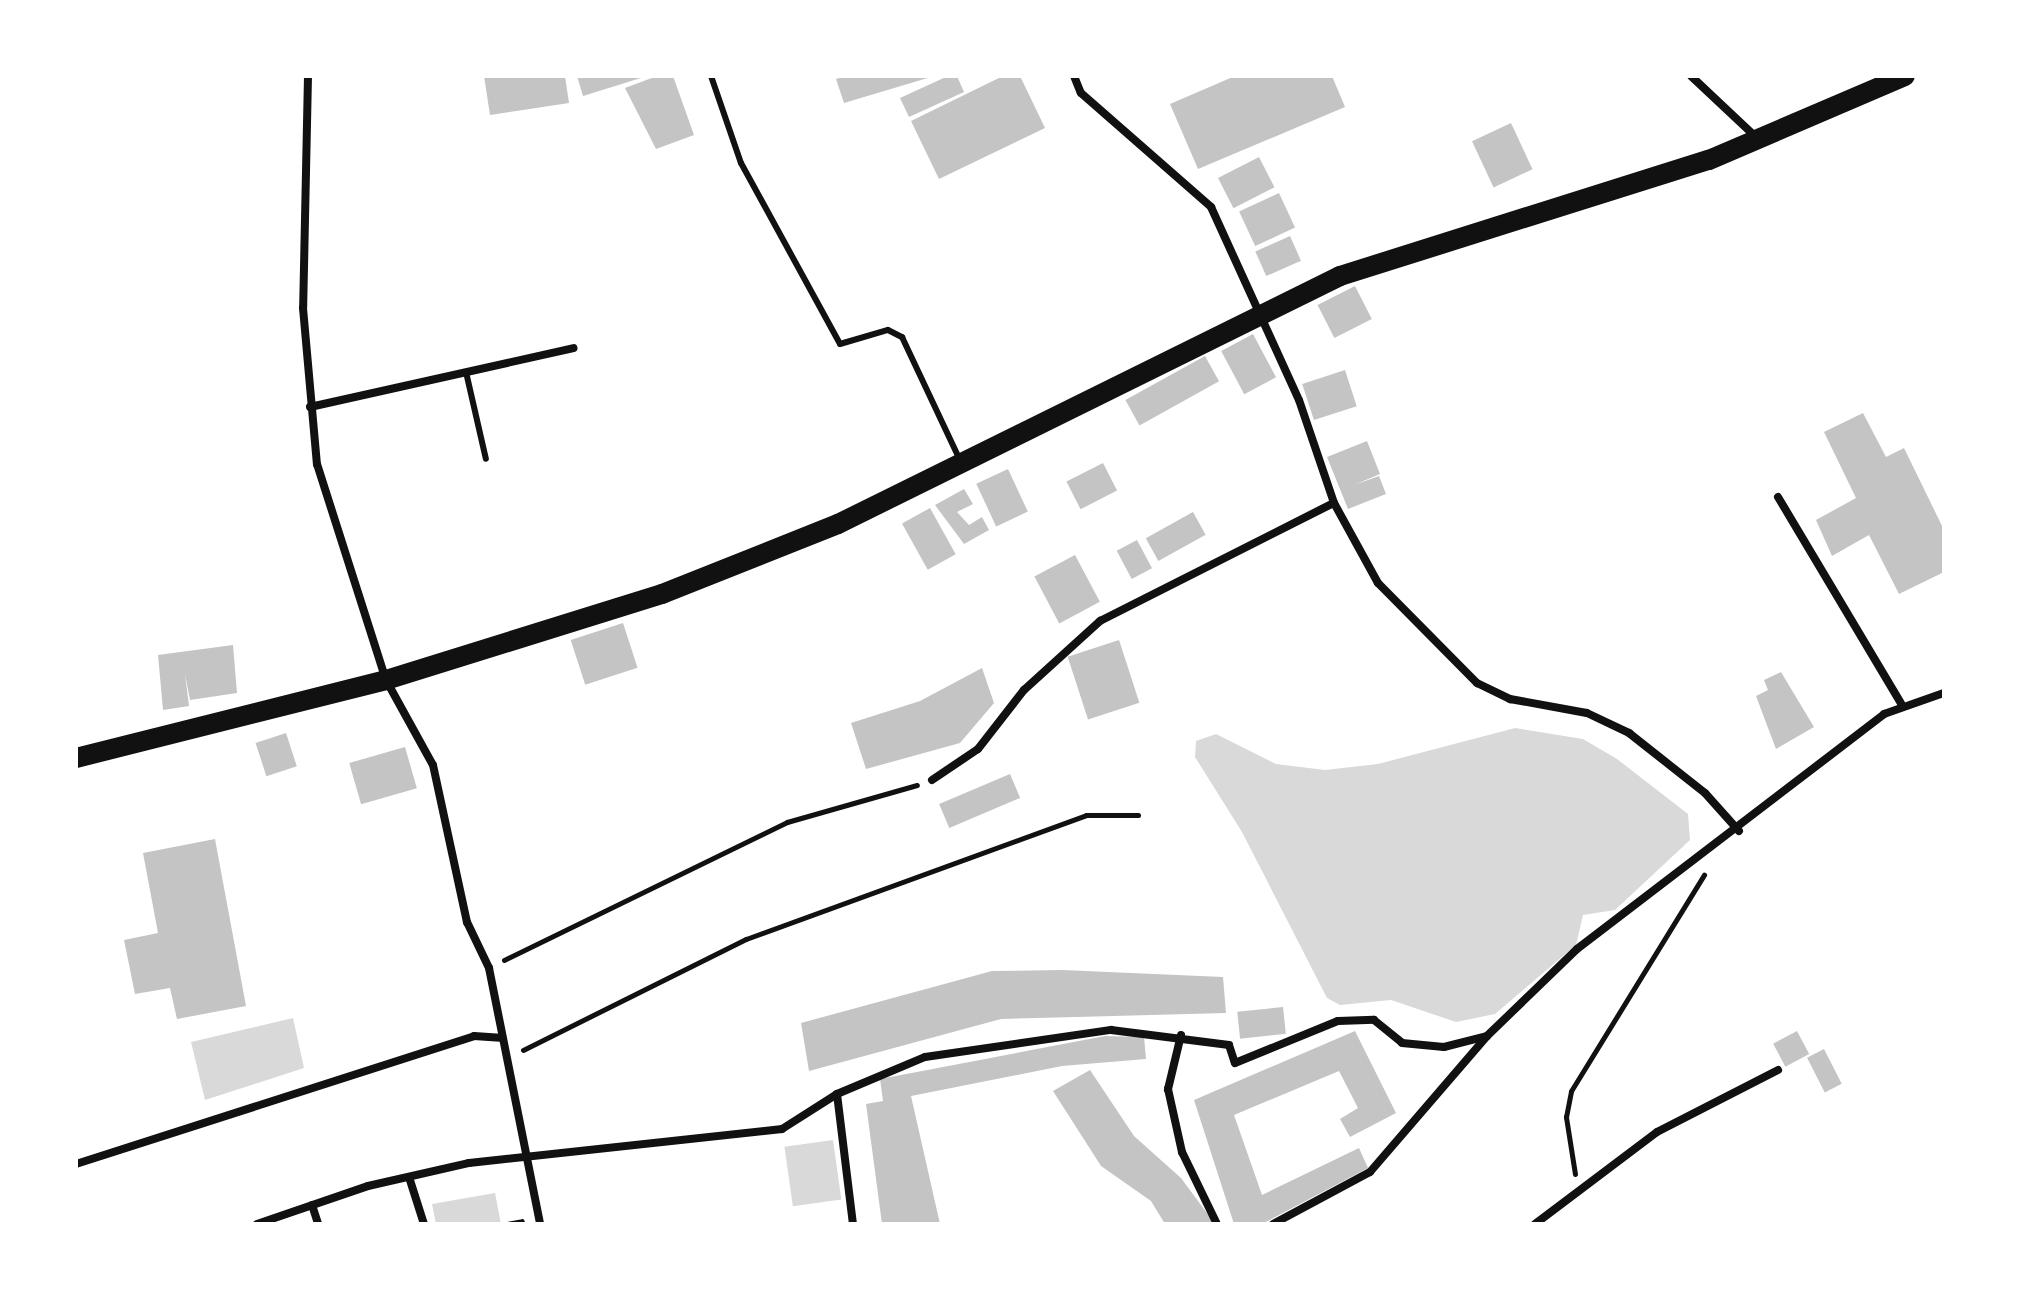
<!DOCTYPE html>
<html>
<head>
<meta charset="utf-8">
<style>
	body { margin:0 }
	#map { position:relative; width:2020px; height:1300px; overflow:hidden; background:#fff; font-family:"Nunito Sans",sans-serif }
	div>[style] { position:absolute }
	.water>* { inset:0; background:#d9d9d9; transform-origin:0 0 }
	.building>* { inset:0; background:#c4c4c4; transform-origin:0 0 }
	.path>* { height:5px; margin:-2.5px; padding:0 2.5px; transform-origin:2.5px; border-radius:2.5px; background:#111 }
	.service>* { height:6px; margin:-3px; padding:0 3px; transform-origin:3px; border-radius:3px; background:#111 }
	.minor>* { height:8px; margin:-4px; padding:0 4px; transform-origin:4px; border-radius:4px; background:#111 }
	.primary>* { height:20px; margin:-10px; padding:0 10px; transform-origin:10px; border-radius:10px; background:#111 }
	span { translate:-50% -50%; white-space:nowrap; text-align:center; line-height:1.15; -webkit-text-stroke:8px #fff; paint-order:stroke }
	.frame { position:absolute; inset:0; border:78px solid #fff; pointer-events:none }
</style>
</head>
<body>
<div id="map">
	<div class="water">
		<i style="clip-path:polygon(1515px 728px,1583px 739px,1617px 759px,1688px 814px,1690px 840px,1615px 910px,1583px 915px,1576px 945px,1495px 1014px,1456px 1022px,1391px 1000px,1340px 1005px,1327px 998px,1242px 832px,1195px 757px,1196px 741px,1216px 734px,1276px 764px,1325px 770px,1378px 764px)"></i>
		<i style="clip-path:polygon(293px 1018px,304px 1068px,205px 1100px,191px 1042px)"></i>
		<i style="left:833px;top:1140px;width:60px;height:49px;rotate:82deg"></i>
		<i style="clip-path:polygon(495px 1193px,501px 1224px,436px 1224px,432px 1204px)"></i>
	</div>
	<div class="building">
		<i style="clip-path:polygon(484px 76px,565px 76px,569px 103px,490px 115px)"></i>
		<i style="clip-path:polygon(577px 76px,644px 76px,644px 77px,583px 96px)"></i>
		<i style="clip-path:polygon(657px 76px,673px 76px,694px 135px,656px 149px,625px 88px)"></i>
		<i style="clip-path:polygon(846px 76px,931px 76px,931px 77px,844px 103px,836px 79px)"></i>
		<i style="clip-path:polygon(948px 76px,957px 76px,964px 92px,909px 117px,900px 98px)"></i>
		<i style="clip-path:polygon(1003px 76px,1020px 76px,1045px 128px,939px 179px,911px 121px)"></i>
		<i style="clip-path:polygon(1235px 76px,1332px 76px,1345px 107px,1198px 169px,1170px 104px)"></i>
		<i style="left:1511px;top:123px;width:51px;height:43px;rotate:65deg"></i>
		<i style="left:1259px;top:157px;width:34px;height:46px;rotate:63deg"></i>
		<i style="left:1279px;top:193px;width:38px;height:44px;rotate:65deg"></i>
		<i style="left:1290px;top:236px;width:27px;height:38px;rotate:66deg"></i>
		<i style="left:1355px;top:286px;width:37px;height:42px;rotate:63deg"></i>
		<i style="left:1253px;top:334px;width:49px;height:36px;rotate:62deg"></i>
		<i style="left:1205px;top:356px;width:29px;height:91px;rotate:61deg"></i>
		<i style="left:1345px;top:370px;width:38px;height:45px;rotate:72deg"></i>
		<i style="clip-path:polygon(1863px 413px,1886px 457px,1904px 448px,1944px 530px,1944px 572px,1899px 594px,1869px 535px,1832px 556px,1816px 520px,1856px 498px,1824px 432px)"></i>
		<i style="clip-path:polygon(1367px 441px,1380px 474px,1354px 485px,1379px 476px,1386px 494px,1348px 509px,1327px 457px)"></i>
		<i style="left:1103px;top:463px;width:31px;height:41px;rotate:63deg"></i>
		<i style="left:1008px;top:469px;width:47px;height:35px;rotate:65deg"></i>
		<i style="clip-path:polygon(964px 489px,973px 504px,957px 512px,969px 525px,982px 517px,989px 530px,964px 544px,935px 505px)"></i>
		<i style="left:930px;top:508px;width:53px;height:32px;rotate:61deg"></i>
		<i style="left:1193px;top:512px;width:26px;height:54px;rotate:61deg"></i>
		<i style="left:1137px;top:540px;width:32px;height:23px;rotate:62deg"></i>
		<i style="left:1075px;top:555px;width:53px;height:46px;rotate:62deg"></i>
		<i style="left:623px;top:623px;width:47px;height:55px;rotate:72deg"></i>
		<i style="left:1119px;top:640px;width:66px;height:54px;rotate:72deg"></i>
		<i style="clip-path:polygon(233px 645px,237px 693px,190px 700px,185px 674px,189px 706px,163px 710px,158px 655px)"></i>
		<i style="clip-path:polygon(982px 668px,994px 703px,960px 743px,866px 769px,851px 723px,920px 701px)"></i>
		<i style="clip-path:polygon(1781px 672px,1814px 727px,1776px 749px,1756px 696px,1768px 690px,1764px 680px)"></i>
		<i style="left:286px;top:733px;width:35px;height:32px;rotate:72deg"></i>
		<i style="left:405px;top:747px;width:43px;height:58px;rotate:74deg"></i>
		<i style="left:1010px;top:774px;width:26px;height:77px;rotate:67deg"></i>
		<i style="clip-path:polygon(215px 839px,246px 1006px,177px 1019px,170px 988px,135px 994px,124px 940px,158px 933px,143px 853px)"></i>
		<i style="clip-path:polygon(1062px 970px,1223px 977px,1226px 1013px,1001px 1019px,809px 1071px,801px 1023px,992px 971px)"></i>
		<i style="left:1283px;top:1007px;width:27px;height:46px;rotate:84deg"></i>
		<i style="clip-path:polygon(1355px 1031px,1396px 1113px,1350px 1137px,1340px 1119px,1358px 1108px,1339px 1071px,1234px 1115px,1262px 1195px,1359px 1148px,1368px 1168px,1262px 1224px,1234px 1224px,1194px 1100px)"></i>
		<i style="left:1797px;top:1031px;width:26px;height:27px;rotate:62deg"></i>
		<i style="clip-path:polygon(1105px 1036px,1144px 1037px,1146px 1059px,1062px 1066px,911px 1096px,940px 1224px,882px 1224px,866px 1104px,883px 1101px,880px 1079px)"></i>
		<i style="left:1824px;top:1049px;width:39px;height:19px;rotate:63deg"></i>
		<i style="clip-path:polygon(1090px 1070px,1134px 1136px,1181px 1178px,1215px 1224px,1165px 1224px,1151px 1201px,1101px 1166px,1053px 1091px)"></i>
	</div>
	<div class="path">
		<i style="left:504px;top:960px;width:315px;rotate:-26deg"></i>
		<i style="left:787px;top:822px;width:135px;rotate:-15.9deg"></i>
		<i style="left:523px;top:1050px;width:249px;rotate:-26.5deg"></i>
		<i style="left:746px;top:939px;width:362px;rotate:-20deg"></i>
		<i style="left:1086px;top:815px;width:52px"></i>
		<i style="left:1575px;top:1174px;width:58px;rotate:-99deg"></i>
		<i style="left:1566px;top:1117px;width:26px;rotate:-79deg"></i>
		<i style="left:1571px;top:1091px;width:254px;rotate:-58.4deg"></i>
		<i style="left:507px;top:1224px;width:15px;rotate:-11deg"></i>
	</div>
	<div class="service">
		<i style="left:711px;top:76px;width:92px;rotate:71deg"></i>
		<i style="left:741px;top:163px;width:206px;rotate:61.3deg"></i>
		<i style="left:840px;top:344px;width:50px;rotate:-16.3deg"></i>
		<i style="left:888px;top:330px;width:16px;rotate:27deg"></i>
		<i style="left:902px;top:337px;width:136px;rotate:64.8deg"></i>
		<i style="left:466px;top:372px;width:89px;rotate:77.1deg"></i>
	</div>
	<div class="minor">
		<i style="left:308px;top:76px;width:232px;rotate:91.2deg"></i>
		<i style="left:303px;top:308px;width:157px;rotate:84.9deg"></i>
		<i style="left:317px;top:464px;width:227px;rotate:72.3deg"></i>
		<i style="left:386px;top:680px;width:97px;rotate:61.1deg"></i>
		<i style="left:433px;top:765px;width:161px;rotate:77.8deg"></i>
		<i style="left:467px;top:922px;width:51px;rotate:64.4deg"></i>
		<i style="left:489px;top:968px;width:261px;rotate:78.7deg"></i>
		<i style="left:1074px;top:76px;width:18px;rotate:68deg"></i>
		<i style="left:1081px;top:93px;width:173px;rotate:41.2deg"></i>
		<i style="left:1211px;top:207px;width:212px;rotate:65.5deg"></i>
		<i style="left:1299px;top:400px;width:109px;rotate:71.2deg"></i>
		<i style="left:1334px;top:503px;width:91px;rotate:61.2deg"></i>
		<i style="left:1378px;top:583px;width:141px;rotate:45.3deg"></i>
		<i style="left:1477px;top:683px;width:37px;rotate:26deg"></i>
		<i style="left:1510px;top:699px;width:78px;rotate:10.3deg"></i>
		<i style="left:1587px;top:713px;width:47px;rotate:25.5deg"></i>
		<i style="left:1629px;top:733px;width:97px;rotate:38.3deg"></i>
		<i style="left:1705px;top:793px;width:51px;rotate:48.2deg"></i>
		<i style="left:1691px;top:76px;width:91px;rotate:43.2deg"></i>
		<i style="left:310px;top:407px;width:270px;rotate:-12.6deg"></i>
		<i style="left:1778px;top:497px;width:240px;rotate:59.2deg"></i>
		<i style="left:932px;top:780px;width:55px;rotate:-34deg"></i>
		<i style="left:978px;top:749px;width:75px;rotate:-52.1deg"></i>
		<i style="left:1024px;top:690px;width:103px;rotate:-42.2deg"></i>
		<i style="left:1100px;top:621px;width:262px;rotate:-26.8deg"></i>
		<i style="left:1181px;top:1035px;width:56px;rotate:103.5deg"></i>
		<i style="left:1168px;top:1089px;width:65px;rotate:77.5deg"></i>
		<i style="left:1182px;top:1152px;width:80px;rotate:64.1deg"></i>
		<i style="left:837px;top:1094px;width:131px;rotate:83deg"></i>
		<i style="left:76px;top:1164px;width:418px;rotate:-17.8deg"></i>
		<i style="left:474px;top:1036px;width:26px;rotate:4deg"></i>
		<i style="left:409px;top:1177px;width:49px;rotate:72.3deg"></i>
		<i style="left:312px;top:1205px;width:20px;rotate:72deg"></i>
		<i style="left:257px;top:1224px;width:117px;rotate:-18.9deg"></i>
		<i style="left:368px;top:1186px;width:104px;rotate:-12.8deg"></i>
		<i style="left:469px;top:1163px;width:315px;rotate:-6.2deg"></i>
		<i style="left:782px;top:1129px;width:65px;rotate:-32.5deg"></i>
		<i style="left:837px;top:1094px;width:95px;rotate:-22.8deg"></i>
		<i style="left:925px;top:1057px;width:188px;rotate:-8.3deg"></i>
		<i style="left:1111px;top:1030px;width:119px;rotate:7.2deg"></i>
		<i style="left:1229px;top:1045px;width:19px;rotate:72deg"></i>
		<i style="left:1235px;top:1063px;width:111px;rotate:-22.2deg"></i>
		<i style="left:1338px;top:1021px;width:36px;rotate:-2deg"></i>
		<i style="left:1374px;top:1020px;width:36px;rotate:39deg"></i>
		<i style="left:1402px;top:1043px;width:42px;rotate:5.4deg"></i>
		<i style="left:1444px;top:1047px;width:44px;rotate:-14.3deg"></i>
		<i style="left:1273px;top:1224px;width:110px;rotate:-28.2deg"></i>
		<i style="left:1370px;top:1172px;width:179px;rotate:-49.3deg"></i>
		<i style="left:1487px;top:1036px;width:125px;rotate:-44deg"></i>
		<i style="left:1577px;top:949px;width:387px;rotate:-37.4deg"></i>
		<i style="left:1884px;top:714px;width:64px;rotate:-19.3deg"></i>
		<i style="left:1535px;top:1224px;width:153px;rotate:-37deg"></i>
		<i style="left:1657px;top:1132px;width:136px;rotate:-27.1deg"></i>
	</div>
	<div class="primary">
		<i style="left:76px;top:758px;width:320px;rotate:-14.1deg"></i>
		<i style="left:386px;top:680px;width:289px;rotate:-17.3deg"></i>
		<i style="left:662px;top:594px;width:189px;rotate:-21.7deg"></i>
		<i style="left:838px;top:524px;width:560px;rotate:-26.29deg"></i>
		<i style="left:1340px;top:276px;width:387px;rotate:-17.5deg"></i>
		<i style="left:1709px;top:160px;width:213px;rotate:-23.2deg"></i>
	</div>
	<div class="frame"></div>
</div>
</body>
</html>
